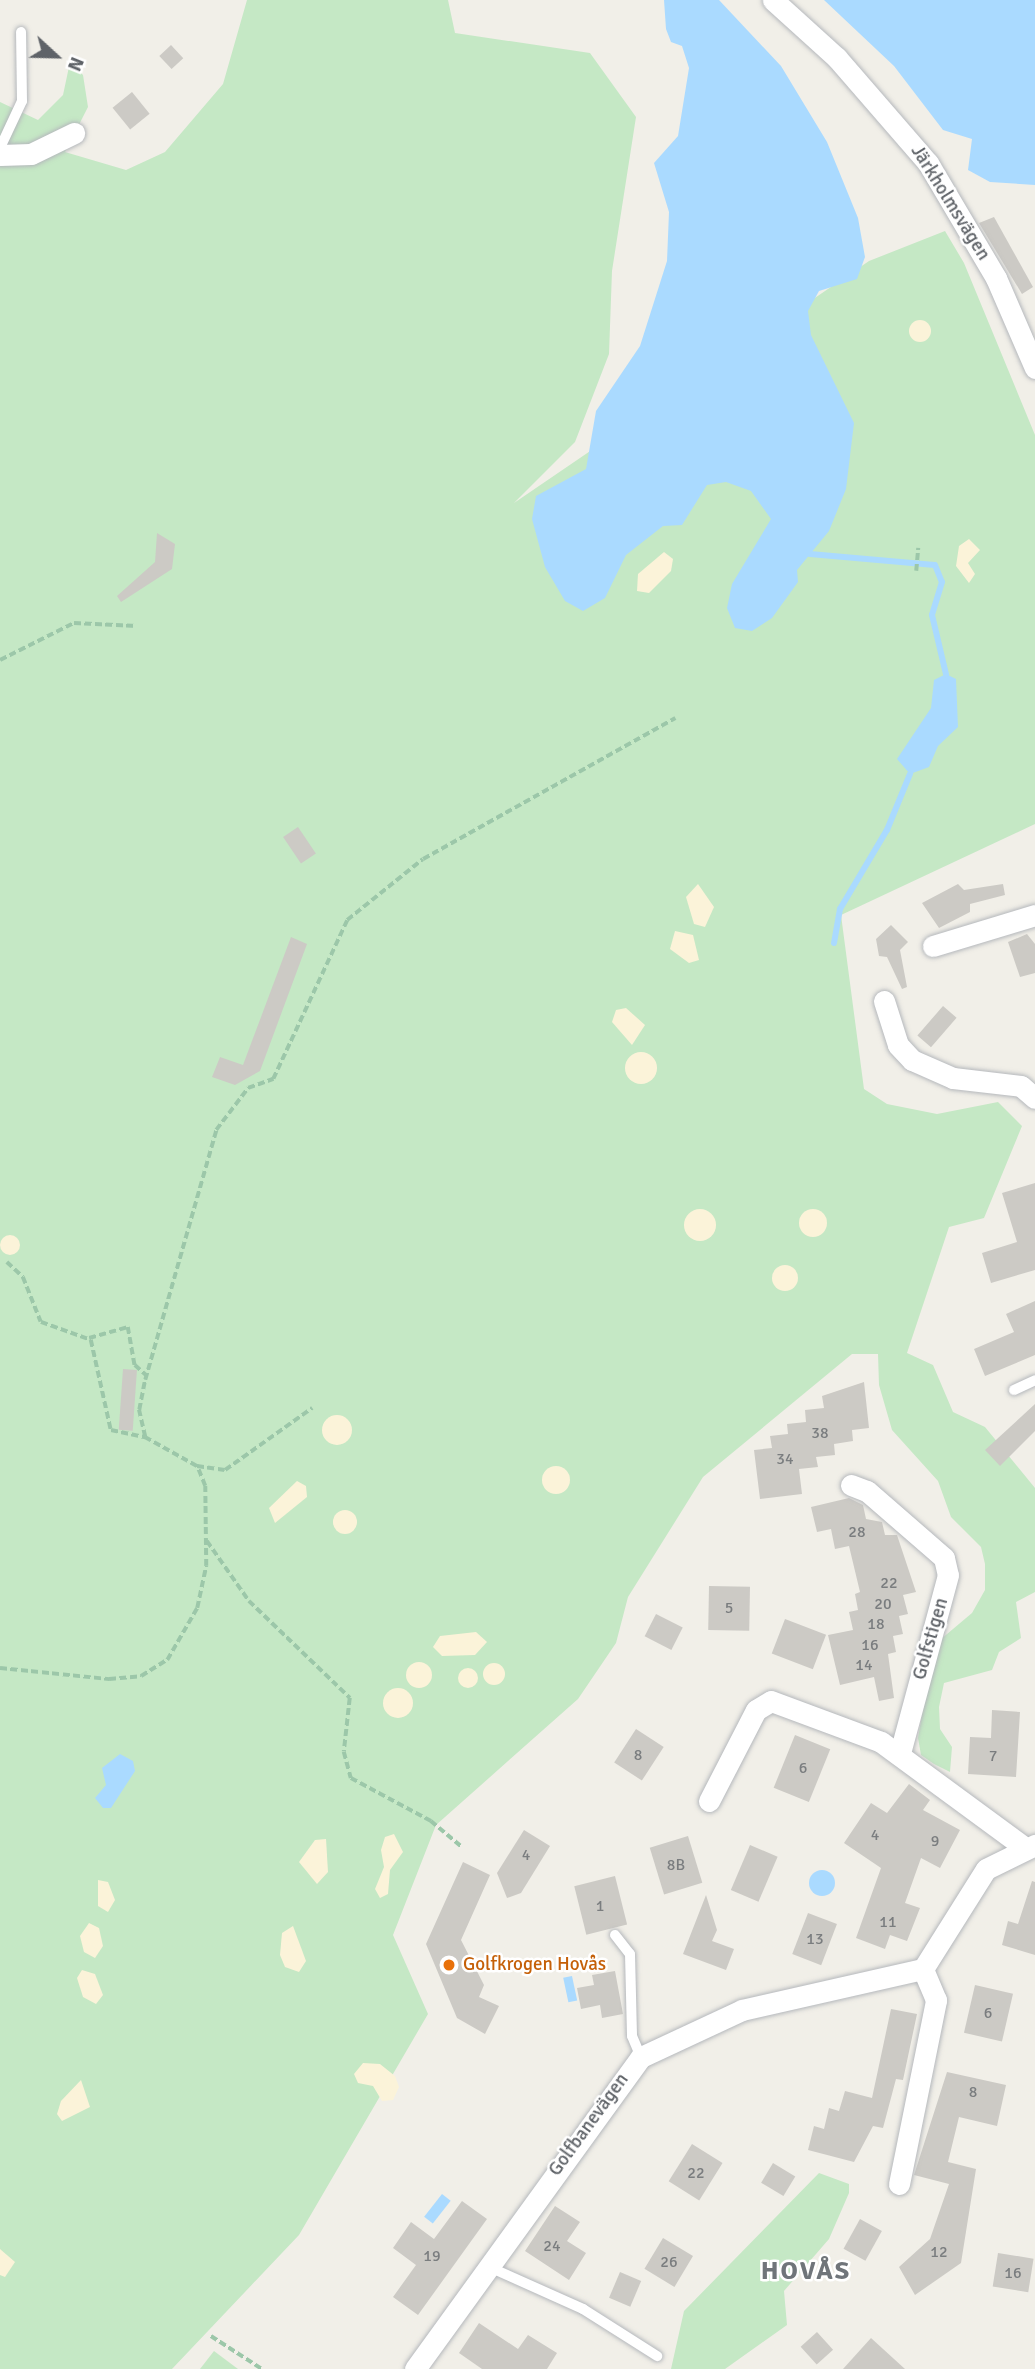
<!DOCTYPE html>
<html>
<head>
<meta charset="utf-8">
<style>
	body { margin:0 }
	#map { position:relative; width:1035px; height:2369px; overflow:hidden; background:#f1efe8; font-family:Signika,sans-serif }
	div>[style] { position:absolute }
	.green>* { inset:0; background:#c5e8c5 }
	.sand>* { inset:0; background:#fbf3d9 }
	.round { border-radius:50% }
	.water>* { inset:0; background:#aadaff; transform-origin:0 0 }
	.stream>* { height:6px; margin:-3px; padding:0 3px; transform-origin:3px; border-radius:3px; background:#aadaff }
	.building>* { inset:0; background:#cccac5; transform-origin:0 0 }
	.path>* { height:3.5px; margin-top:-1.75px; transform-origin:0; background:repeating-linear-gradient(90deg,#9cc7a9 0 7px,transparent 0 10.5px) }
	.roads { filter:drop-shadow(0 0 2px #b5b8bc) drop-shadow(0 0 2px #b5b8bc) }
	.lane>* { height:10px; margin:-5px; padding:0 5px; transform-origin:5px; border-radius:5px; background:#fff }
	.street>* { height:21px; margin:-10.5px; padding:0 10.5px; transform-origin:10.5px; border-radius:10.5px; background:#fff }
	.dots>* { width:19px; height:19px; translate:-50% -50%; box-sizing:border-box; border:4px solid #fff; border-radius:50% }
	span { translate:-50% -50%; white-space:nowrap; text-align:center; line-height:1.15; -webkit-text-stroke:5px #fff; paint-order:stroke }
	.number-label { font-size:16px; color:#7a7d7f }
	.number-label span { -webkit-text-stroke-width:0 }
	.street-label { font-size:19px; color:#5f6368 }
	.food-label { font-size:19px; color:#c56008 }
	.left { translate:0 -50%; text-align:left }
	.district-label { font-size:26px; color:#70757a; font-weight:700; letter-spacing:2px }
	.north { position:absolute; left:21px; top:21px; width:70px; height:70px; -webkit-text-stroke:5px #fff; paint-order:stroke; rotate:112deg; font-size:19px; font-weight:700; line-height:28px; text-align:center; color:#5f6368 }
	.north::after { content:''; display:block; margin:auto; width:24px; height:32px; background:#5f6368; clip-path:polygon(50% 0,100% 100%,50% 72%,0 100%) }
</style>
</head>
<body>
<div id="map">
	<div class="green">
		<i style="clip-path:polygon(247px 0,448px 0,455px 33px,590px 53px,636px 117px,612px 271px,609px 354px,575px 442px,514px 503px,869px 261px,945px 231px,964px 263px,1035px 435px,1035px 824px,841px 915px,864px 1089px,887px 1104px,937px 1114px,998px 1102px,1022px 1126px,984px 1218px,949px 1227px,907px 1353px,933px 1365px,953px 1412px,985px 1427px,1035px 1488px,1035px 1592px,1016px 1602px,1021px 1638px,999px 1652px,992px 1670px,944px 1683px,939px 1707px,940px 1729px,952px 1747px,950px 1772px,934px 1764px,921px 1755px,918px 1738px,934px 1645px,972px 1613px,985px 1590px,985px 1564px,981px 1547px,951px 1517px,938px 1481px,892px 1430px,879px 1385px,878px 1354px,852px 1354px,703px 1477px,628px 1597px,616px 1643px,578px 1699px,436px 1825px,393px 1935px,428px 2014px,299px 2235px,172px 2369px,0 2369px,0 102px,38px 120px,63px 95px,70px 62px,83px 75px,88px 107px,65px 152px,126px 170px,165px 152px,223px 84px)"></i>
		<i style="clip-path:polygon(819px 2173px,849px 2184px,849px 2193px,829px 2239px,784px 2291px,787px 2325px,725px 2369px,671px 2369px,684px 2311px)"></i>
		<i style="clip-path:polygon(214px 2351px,238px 2369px,200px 2369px)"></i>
	</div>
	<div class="sand">
		<i class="round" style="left:909px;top:320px;width:22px;height:22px"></i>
		<i style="clip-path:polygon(969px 539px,980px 550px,968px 563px,975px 574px,969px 583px,956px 566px,959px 546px)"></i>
		<i style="clip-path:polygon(664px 552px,673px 559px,671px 571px,649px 593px,637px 591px,638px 574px)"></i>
		<i style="clip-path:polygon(698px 884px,714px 907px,705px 927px,694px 924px,686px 897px)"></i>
		<i style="clip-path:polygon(675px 931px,693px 935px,699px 960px,689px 963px,670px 949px)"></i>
		<i style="clip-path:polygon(626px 1008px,645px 1025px,632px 1045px,612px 1022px,616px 1010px)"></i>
		<i class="round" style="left:625px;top:1052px;width:32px;height:32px"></i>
		<i class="round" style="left:799px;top:1209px;width:28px;height:28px"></i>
		<i class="round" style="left:684px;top:1209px;width:32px;height:32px"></i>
		<i class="round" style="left:0;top:1235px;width:20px;height:20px"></i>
		<i class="round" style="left:772px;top:1265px;width:26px;height:26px"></i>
		<i class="round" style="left:322px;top:1415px;width:30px;height:30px"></i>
		<i class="round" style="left:542px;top:1466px;width:28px;height:28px"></i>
		<i style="clip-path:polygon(297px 1481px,306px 1486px,307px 1497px,275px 1523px,269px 1508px)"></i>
		<i class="round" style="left:333px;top:1510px;width:24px;height:24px"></i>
		<i style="clip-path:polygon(476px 1632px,487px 1642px,475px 1655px,442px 1656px,433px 1647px,440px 1636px)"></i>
		<i class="round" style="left:406px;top:1662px;width:26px;height:26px"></i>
		<i class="round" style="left:483px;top:1663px;width:22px;height:22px"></i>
		<i class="round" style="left:458px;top:1668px;width:20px;height:20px"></i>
		<i class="round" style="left:383px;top:1688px;width:30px;height:30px"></i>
		<i style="clip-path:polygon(394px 1834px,403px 1852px,390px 1870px,388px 1894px,380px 1898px,375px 1889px,384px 1867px,381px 1850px,385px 1837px)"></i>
		<i style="clip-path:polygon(326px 1839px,328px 1872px,317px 1884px,299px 1862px,315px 1840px)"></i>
		<i style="clip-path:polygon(98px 1880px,108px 1882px,115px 1900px,108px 1912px,98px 1906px)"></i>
		<i style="clip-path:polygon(89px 1923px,99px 1928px,103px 1946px,95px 1958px,84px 1952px,80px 1936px)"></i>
		<i style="clip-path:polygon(293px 1926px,306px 1961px,299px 1972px,285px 1967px,280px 1955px,282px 1933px)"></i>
		<i style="clip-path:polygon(82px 1970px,95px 1974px,103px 1995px,96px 2004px,83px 1997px,77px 1978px)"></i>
		<i style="clip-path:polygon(363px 2063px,380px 2064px,395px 2076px,399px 2087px,393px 2100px,382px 2101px,373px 2086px,358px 2083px,354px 2074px)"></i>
		<i style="clip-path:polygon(81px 2080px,90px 2107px,62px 2121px,57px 2114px,61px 2101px)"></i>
		<i style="clip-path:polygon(0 2249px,15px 2262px,5px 2277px,0 2275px)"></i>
	</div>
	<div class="water">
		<i style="clip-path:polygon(664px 0,719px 0,781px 66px,827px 142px,858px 218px,865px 257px,857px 279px,819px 291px,808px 311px,811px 335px,854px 423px,846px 489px,829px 531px,797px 570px,798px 582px,772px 618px,752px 631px,735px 628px,727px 608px,732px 584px,771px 519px,751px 491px,726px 482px,707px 485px,682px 525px,663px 526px,626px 555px,605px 598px,583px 611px,565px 601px,545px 567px,532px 519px,536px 496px,586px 469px,596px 411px,640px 346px,667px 261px,669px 212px,654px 163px,678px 136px,689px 68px,682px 46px,671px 42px,666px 29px)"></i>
		<i style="clip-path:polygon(824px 0,1035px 0,1035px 185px,990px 182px,968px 170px,972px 139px,943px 130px,894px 66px)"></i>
		<i style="clip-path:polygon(946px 674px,956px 679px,958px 727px,938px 746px,929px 767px,910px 774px,897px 759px,931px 708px,934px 680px)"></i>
		<i style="clip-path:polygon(120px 1754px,133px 1761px,135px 1771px,111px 1808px,103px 1808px,95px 1798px,106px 1785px,102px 1768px)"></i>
		<i class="round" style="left:809px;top:1870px;width:26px;height:26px"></i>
		<i style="left:572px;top:1976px;width:25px;height:9px;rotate:78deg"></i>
		<i style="left:442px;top:2194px;width:11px;height:29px;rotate:38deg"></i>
	</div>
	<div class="stream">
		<i style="left:810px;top:554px;width:125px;rotate:5deg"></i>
		<i style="left:935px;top:565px;width:18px;rotate:68deg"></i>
		<i style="left:942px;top:582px;width:34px;rotate:107deg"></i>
		<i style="left:932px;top:615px;width:61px;rotate:76.7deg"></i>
		<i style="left:834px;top:943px;width:35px;rotate:-80deg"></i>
		<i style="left:840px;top:909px;width:92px;rotate:-59.3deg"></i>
		<i style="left:887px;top:830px;width:61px;rotate:-67.7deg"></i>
	</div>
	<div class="building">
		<i style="left:171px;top:45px;width:18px;height:16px;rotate:47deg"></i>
		<i style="left:132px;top:92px;width:28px;height:25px;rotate:51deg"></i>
		<i style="clip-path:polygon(994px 217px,1033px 287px,1022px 294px,979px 223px)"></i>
		<i style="clip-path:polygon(157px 533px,175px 544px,172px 569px,121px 602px,117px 596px,155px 562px)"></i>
		<i style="left:298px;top:827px;width:32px;height:18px;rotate:56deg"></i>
		<i style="clip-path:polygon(958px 884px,964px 890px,1003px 884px,1005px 895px,970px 904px,970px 912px,939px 928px,922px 903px)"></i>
		<i style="clip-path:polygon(891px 925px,908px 942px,900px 950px,907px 987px,902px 989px,887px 957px,879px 956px,876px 939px)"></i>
		<i style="clip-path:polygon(1027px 934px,1035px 944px,1035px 973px,1020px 977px,1008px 942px)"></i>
		<i style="clip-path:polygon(291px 937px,307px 944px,260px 1071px,235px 1085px,212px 1077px,220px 1057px,243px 1065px)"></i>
		<i style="left:943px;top:1006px;width:18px;height:39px;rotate:41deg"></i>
		<i style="clip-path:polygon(1035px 1183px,1035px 1270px,991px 1283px,982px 1253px,1017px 1242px,1002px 1193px)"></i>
		<i style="clip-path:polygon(1035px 1301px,1035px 1355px,985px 1376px,974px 1349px,1014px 1332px,1006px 1314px)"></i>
		<i style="left:123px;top:1369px;width:14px;height:61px;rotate:4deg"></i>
		<i style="clip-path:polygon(864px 1382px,869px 1428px,852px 1430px,853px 1441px,834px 1444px,835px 1455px,816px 1457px,818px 1467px,799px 1469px,802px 1494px,760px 1499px,754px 1450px,772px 1448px,770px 1436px,788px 1434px,787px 1424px,806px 1422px,805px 1410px,824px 1408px,822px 1396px)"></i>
		<i style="clip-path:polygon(1035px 1404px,1035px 1431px,1000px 1466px,985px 1450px)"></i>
		<i style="clip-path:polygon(849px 1498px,863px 1505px,866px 1519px,882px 1522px,885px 1535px,897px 1535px,916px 1592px,903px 1595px,908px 1614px,899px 1616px,903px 1634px,893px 1636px,896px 1652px,888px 1654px,894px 1698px,879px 1701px,874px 1677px,840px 1685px,828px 1635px,853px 1630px,849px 1612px,858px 1610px,855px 1594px,860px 1592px,849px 1546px,835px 1549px,831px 1529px,817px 1532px,811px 1507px)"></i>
		<i style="left:709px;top:1586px;width:41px;height:44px;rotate:1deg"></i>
		<i style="left:656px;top:1614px;width:30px;height:25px;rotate:27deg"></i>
		<i style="left:785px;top:1619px;width:44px;height:37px;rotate:21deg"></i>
		<i style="clip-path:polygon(992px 1710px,1020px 1712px,1016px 1777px,968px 1774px,970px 1737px,991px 1738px)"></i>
		<i style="left:636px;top:1729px;width:33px;height:40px;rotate:33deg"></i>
		<i style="left:795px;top:1735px;width:38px;height:57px;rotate:22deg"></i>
		<i style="clip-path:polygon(909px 1784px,930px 1800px,923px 1810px,960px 1830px,940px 1868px,921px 1858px,905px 1903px,920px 1908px,907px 1941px,890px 1935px,885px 1949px,856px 1938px,881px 1868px,844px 1843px,871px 1803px,887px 1813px)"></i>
		<i style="clip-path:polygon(524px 1830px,550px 1846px,521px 1893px,507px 1898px,497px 1873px)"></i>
		<i style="left:688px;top:1836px;width:49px;height:40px;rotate:73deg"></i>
		<i style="left:750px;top:1845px;width:30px;height:49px;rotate:23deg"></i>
		<i style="clip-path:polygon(463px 1862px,490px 1875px,461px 1940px,484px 1985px,479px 1997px,499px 2006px,485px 2034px,457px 2018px,426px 1944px)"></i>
		<i style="left:615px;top:1876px;width:50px;height:42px;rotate:76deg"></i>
		<i style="clip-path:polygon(1032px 1881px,1035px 1882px,1035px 1955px,1002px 1945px,1008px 1921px,1018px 1924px)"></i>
		<i style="clip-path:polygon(706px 1895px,717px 1930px,712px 1941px,734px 1949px,726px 1970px,683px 1954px)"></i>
		<i style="left:808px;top:1913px;width:31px;height:44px;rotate:21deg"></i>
		<i style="clip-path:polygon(615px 1971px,623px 2014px,602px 2018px,600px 2005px,581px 2009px,577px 1988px,594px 1985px,592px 1975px)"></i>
		<i style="left:975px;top:1985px;width:39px;height:49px;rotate:13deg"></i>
		<i style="clip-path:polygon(891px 2009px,917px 2014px,903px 2080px,896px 2079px,883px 2128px,873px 2126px,854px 2162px,808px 2150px,814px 2126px,824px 2129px,829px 2108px,839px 2111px,845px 2091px,872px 2098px)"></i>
		<i style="clip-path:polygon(947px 2072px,1006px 2085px,997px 2126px,959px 2117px,948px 2162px,976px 2169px,961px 2263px,915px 2295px,899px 2267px,930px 2239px,949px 2184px,914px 2175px)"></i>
		<i style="left:692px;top:2144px;width:36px;height:44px;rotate:32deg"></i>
		<i style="left:773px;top:2163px;width:26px;height:23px;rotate:31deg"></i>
		<i style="clip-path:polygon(462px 2201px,487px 2219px,418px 2315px,393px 2297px,416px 2265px,393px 2248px,411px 2222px,434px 2239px)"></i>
		<i style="clip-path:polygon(555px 2206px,580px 2222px,567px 2241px,586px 2253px,569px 2280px,525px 2251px)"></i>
		<i style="left:860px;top:2219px;width:25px;height:34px;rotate:29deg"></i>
		<i style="left:663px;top:2238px;width:35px;height:36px;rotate:31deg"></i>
		<i style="left:998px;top:2253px;width:36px;height:34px;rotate:9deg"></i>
		<i style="left:620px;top:2272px;width:23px;height:28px;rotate:23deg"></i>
		<i style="clip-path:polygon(479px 2323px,518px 2349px,528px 2335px,557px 2353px,547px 2369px,482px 2369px,459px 2353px)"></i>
		<i style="left:817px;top:2332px;width:24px;height:22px;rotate:48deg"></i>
		<i style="clip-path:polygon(871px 2338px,905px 2369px,843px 2369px)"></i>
	</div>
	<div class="path">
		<i style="left:916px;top:571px;width:23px;rotate:-85deg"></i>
		<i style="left:0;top:660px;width:83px;rotate:-26.6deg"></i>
		<i style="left:74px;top:623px;width:63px;rotate:2.7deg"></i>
		<i style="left:7px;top:1262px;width:22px;rotate:43deg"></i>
		<i style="left:23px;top:1277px;width:48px;rotate:68.2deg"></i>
		<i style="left:41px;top:1322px;width:53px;rotate:19.8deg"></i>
		<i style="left:91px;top:1340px;width:92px;rotate:77.5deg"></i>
		<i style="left:111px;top:1430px;width:35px;rotate:12deg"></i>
		<i style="left:145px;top:1437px;width:28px;rotate:-103deg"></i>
		<i style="left:139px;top:1410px;width:31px;rotate:-79deg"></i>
		<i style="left:145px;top:1380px;width:260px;rotate:-74.1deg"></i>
		<i style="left:216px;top:1130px;width:53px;rotate:-52.7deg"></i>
		<i style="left:248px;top:1088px;width:27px;rotate:-20deg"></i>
		<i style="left:273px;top:1079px;width:175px;rotate:-65deg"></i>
		<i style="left:347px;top:920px;width:97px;rotate:-38.8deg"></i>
		<i style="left:423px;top:859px;width:289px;rotate:-29.2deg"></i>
		<i style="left:89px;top:1338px;width:41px;rotate:-15.8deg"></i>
		<i style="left:128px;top:1327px;width:39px;rotate:80deg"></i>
		<i style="left:135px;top:1365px;width:15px;rotate:42deg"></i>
		<i style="left:145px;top:1437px;width:60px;rotate:29.1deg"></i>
		<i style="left:197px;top:1466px;width:28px;rotate:8deg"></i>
		<i style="left:225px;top:1470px;width:107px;rotate:-35.5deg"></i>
		<i style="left:207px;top:1541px;width:73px;rotate:55deg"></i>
		<i style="left:249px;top:1601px;width:140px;rotate:43.8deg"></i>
		<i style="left:350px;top:1698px;width:54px;rotate:96.3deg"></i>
		<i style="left:344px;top:1752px;width:27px;rotate:75deg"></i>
		<i style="left:351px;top:1778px;width:91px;rotate:28.3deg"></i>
		<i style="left:431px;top:1821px;width:40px;rotate:40deg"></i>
		<i style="left:0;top:1668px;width:110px;rotate:5.8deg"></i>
		<i style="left:109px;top:1679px;width:32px;rotate:-5deg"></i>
		<i style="left:141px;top:1676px;width:31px;rotate:-32deg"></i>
		<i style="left:167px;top:1660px;width:60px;rotate:-60deg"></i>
		<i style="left:197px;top:1608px;width:43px;rotate:-77.9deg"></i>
		<i style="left:206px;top:1566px;width:80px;rotate:-90.7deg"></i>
		<i style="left:205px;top:1486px;width:22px;rotate:-112deg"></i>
		<i style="left:211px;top:2336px;width:61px;rotate:32.9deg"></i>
	</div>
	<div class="roads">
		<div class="lane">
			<i style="left:0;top:148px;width:52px;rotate:-64.9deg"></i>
			<i style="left:22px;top:101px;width:69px;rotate:-90.8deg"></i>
			<i style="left:1014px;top:1390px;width:23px;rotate:-25deg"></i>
			<i style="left:615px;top:1935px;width:24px;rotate:52deg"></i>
			<i style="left:630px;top:1954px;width:82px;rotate:88.6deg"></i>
			<i style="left:632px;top:2036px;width:23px;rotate:67deg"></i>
			<i style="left:487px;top:2266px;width:105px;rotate:24.1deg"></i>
			<i style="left:583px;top:2309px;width:88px;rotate:32.4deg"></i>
		</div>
		<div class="street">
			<i style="left:773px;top:0;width:86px;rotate:42.2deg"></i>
			<i style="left:837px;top:58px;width:139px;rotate:49.1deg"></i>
			<i style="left:928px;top:163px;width:134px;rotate:59.4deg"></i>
			<i style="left:996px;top:278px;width:98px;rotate:66.6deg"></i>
			<i style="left:0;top:155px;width:31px;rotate:-2deg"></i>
			<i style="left:31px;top:154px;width:48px;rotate:-26deg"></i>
			<i style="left:933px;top:946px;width:107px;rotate:-16.9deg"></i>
			<i style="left:884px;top:1001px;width:46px;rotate:72.3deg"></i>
			<i style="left:898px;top:1045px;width:21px;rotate:47deg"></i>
			<i style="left:912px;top:1060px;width:45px;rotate:23.7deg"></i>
			<i style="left:953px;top:1078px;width:68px;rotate:6.7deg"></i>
			<i style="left:1021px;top:1086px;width:18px;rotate:41deg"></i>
			<i style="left:851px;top:1485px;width:17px;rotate:21deg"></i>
			<i style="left:867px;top:1491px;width:102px;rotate:41deg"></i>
			<i style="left:944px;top:1558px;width:17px;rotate:77deg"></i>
			<i style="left:948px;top:1575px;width:184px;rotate:105.1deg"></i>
			<i style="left:709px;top:1801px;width:102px;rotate:-62.7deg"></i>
			<i style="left:756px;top:1710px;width:17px;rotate:-31deg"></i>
			<i style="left:771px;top:1701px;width:117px;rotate:20.4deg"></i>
			<i style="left:881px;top:1742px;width:177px;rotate:36.3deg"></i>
			<i style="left:899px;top:2184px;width:188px;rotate:-78.6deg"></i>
			<i style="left:936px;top:2000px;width:34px;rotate:-113deg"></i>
			<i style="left:415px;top:2369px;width:385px;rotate:-54.1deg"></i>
			<i style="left:641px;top:2057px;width:111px;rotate:-25deg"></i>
			<i style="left:742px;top:2010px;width:186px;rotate:-12.8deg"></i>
			<i style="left:923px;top:1969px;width:118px;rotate:-57.8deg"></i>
			<i style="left:986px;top:1869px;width:55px;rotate:-26.1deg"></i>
		</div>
	</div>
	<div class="dots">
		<i style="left:449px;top:1965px;background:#e8710a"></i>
	</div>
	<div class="number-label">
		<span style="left:820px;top:1433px">38</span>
		<span style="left:785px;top:1459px">34</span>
		<span style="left:857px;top:1532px">28</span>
		<span style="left:889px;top:1583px">22</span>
		<span style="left:883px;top:1604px">20</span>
		<span style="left:729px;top:1608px">5</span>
		<span style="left:876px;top:1624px">18</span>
		<span style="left:870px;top:1645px">16</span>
		<span style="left:864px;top:1665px">14</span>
		<span style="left:638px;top:1755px">8</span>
		<span style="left:993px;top:1756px">7</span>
		<span style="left:803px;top:1768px">6</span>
		<span style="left:875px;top:1835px">4</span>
		<span style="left:935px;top:1841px">9</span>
		<span style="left:526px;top:1855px">4</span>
		<span style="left:676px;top:1865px">8B</span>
		<span style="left:600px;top:1906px">1</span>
		<span style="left:888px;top:1922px">11</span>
		<span style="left:815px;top:1939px">13</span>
		<span style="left:988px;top:2013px">6</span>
		<span style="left:973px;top:2092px">8</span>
		<span style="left:696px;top:2173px">22</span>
		<span style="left:552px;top:2246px">24</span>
		<span style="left:939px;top:2252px">12</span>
		<span style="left:432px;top:2256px">19</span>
		<span style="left:669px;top:2262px">26</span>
		<span style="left:1013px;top:2273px">16</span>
	</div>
	<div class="street-label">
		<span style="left:950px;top:203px;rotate:58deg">Järkholmsvägen</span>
		<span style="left:931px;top:1639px;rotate:-74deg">Golfstigen</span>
		<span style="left:589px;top:2125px;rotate:-54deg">Golfbanevägen</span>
	</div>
	<div class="food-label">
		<span class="left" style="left:463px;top:1965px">Golfkrogen Hovås</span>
	</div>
	<div class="district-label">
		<span style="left:806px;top:2272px">HOVÅS</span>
	</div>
	<div class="north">N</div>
</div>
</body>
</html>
